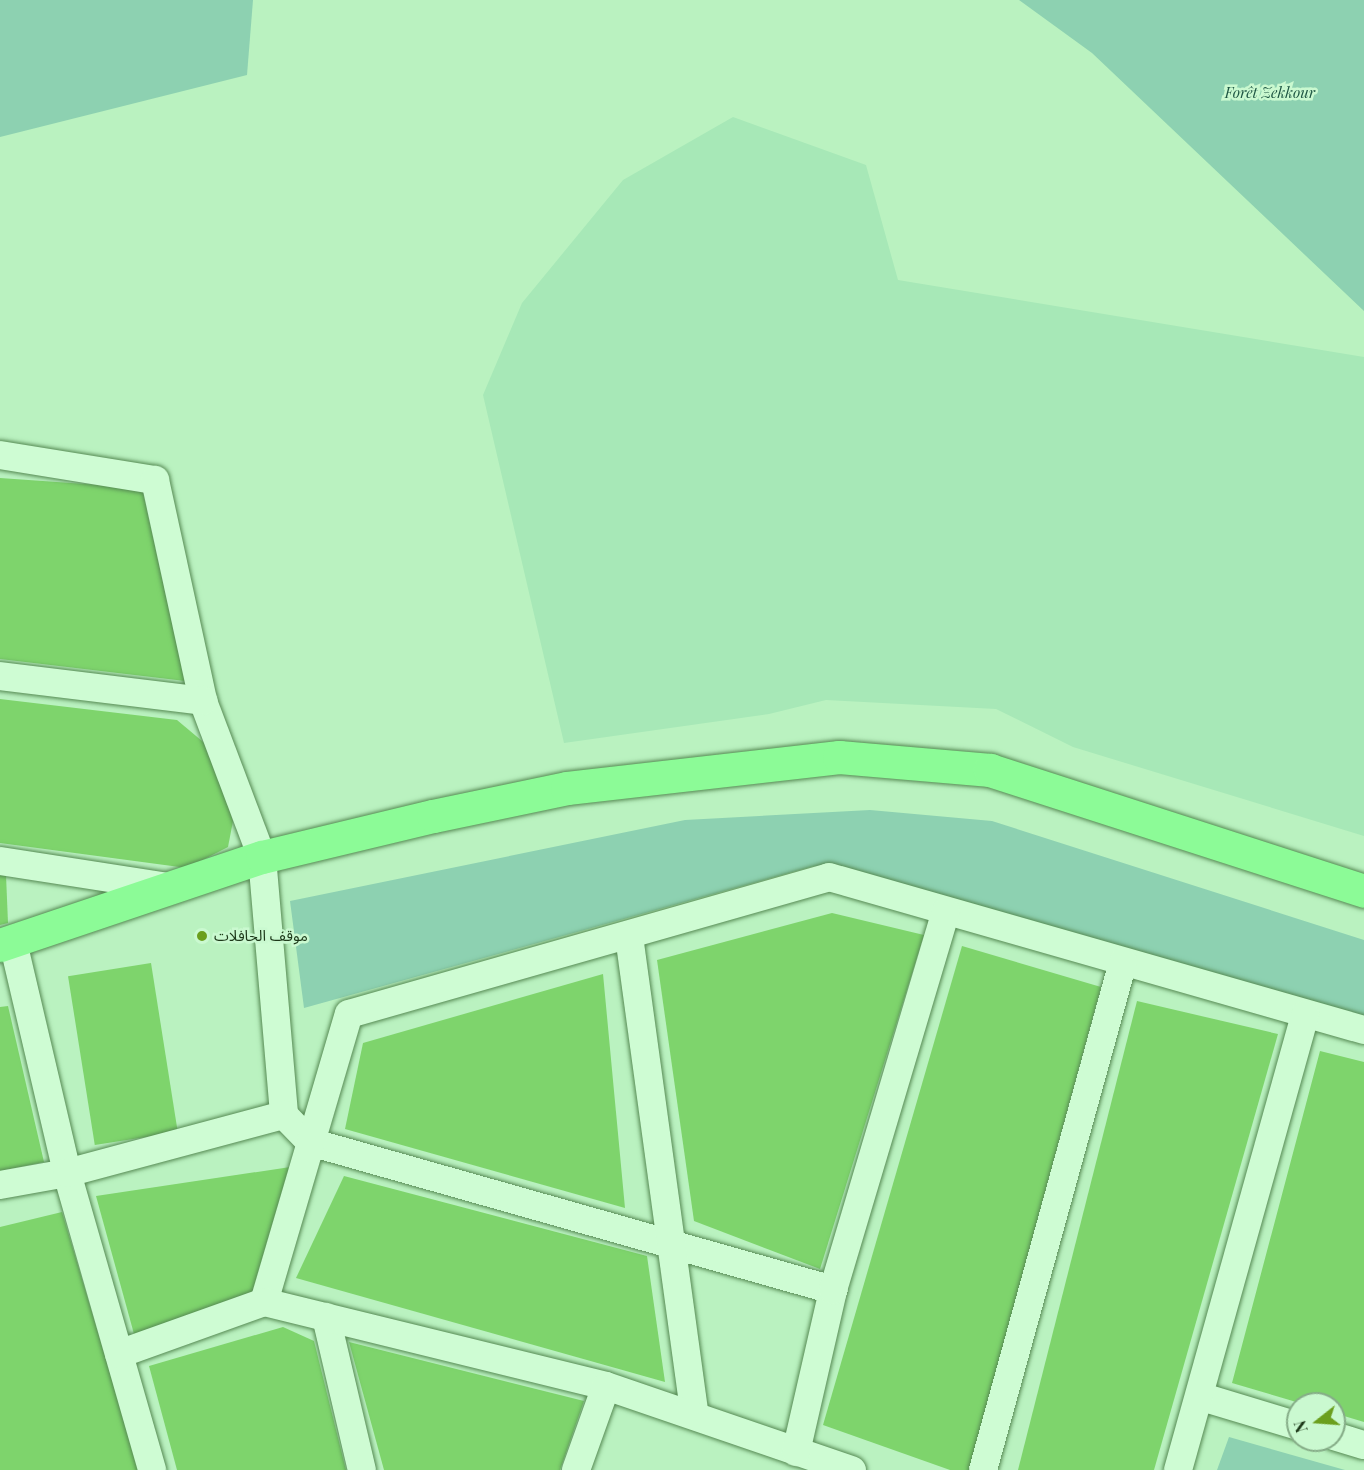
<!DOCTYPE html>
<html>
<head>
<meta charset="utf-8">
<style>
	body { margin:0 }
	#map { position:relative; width:1364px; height:1470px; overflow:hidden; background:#baf2c0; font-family:"Playfair Display","Noto Sans Arabic",serif }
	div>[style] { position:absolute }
	.farmland>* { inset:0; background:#a7e8b7 }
	.green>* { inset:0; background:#8dd1b1 }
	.building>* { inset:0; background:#7ed46c; transform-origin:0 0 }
	.roads { filter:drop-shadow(0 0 2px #568a53) drop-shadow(0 0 2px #568a53) }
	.minor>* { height:28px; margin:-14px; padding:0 14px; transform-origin:14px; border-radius:14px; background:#cefcd3 }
	.major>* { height:33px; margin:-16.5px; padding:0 16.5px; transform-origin:16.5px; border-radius:16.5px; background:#8cfb97 }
	.dots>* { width:16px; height:16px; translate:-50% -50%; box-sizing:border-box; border:3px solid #caf9d0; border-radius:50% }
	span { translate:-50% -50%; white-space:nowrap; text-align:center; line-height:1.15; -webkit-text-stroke:5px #caf9d0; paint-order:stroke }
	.park-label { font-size:15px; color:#1e5643; font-style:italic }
	.poi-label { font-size:15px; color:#1d3819 }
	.left { translate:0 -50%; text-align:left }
	.north { position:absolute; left:1286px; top:1392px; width:60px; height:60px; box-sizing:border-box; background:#caf9d0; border:2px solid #85ac87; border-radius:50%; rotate:253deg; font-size:16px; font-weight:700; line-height:24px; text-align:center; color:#1d3819 }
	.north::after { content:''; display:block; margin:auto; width:21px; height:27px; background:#6b9f1d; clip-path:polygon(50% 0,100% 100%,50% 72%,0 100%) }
</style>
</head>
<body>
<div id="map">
	<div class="farmland">
		<i style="clip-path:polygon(733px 117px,866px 165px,898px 280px,1364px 357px,1364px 836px,1073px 747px,996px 709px,826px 700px,769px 714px,564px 743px,483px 395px,522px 303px,623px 180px)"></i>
	</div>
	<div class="green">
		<i style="clip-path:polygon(0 0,253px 0,247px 75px,0 137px)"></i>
		<i style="clip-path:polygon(1019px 0,1364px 0,1364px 311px,1092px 53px)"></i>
		<i style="clip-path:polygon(870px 810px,992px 821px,1364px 940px,1364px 1017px,814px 866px,304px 1008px,290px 901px,685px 820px)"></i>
		<i style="clip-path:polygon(1229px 1437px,1345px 1470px,1217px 1470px)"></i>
	</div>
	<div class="building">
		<i style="clip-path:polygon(0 478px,142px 488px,185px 681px,0 659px)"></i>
		<i style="clip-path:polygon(0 699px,177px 720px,208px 746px,233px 821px,228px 847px,187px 868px,0 843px)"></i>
		<i style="clip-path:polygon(0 874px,6px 875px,8px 923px,0 925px)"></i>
		<i style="clip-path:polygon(832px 913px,924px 935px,820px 1269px,694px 1221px,657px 960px)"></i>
		<i style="clip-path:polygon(962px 946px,1101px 987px,969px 1470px,950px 1470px,823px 1425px)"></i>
		<i style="left:151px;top:963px;width:171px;height:84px;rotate:81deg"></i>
		<i style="clip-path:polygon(603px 974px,625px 1208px,345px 1129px,363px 1043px)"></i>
		<i style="clip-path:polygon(1137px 1001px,1278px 1034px,1154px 1470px,1018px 1470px)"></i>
		<i style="clip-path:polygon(8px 1006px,44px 1162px,0 1171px,0 1007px)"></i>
		<i style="clip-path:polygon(1320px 1051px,1364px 1062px,1364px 1422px,1334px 1413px,1334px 1404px,1303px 1404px,1232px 1383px)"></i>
		<i style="clip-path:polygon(297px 1166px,256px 1294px,134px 1334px,96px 1196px)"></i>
		<i style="clip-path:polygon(344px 1176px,647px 1256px,665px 1382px,296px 1278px)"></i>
		<i style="clip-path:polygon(62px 1212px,139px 1470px,0 1470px,0 1227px)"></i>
		<i style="clip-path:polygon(283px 1327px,314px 1341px,346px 1470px,177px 1470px,149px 1366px)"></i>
		<i style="clip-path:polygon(349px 1342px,584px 1401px,560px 1470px,384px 1470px)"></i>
	</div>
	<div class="roads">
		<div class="minor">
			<i style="left:0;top:455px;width:157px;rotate:9.2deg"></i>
			<i style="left:155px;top:480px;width:226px;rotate:77.7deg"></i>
			<i style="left:203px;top:701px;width:167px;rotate:69.3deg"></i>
			<i style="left:262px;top:857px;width:259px;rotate:85.1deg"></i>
			<i style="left:284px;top:1115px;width:37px;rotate:46deg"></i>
			<i style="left:310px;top:1142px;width:544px;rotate:15.8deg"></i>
			<i style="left:0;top:676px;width:205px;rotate:7deg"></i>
			<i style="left:0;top:861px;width:176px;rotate:8.8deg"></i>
			<i style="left:629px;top:936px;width:481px;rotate:82.2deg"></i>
			<i style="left:13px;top:942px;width:237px;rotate:76.8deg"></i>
			<i style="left:67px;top:1173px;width:309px;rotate:74deg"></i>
			<i style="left:0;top:1185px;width:68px;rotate:-10.2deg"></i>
			<i style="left:67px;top:1173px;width:225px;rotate:-15deg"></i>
			<i style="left:264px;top:1302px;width:300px;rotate:-73.6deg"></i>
			<i style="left:349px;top:1014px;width:499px;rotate:-15.9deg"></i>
			<i style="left:829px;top:877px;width:556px;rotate:15.96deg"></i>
			<i style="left:326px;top:1317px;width:157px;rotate:76.8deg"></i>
			<i style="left:119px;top:1354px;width:154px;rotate:-19.7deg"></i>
			<i style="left:264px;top:1302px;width:352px;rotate:13.8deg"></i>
			<i style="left:606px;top:1386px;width:260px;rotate:18.9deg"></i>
			<i style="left:1202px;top:1397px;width:100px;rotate:16.8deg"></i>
			<i style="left:1334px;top:1436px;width:31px;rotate:17deg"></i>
			<i style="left:796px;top:1452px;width:166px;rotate:-77.1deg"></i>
			<i style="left:833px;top:1290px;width:395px;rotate:-73.4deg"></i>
			<i style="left:576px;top:1470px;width:89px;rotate:-70.3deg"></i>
			<i style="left:983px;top:1470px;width:527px;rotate:-74.59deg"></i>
			<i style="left:1178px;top:1470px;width:473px;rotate:-74.4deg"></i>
		</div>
		<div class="major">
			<i style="left:0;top:945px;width:276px;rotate:-18.6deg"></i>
			<i style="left:262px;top:857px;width:176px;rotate:-13.5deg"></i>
			<i style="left:433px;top:816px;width:137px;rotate:-11.8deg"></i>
			<i style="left:567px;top:788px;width:274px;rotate:-6.5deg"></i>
			<i style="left:839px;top:757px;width:152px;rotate:4.9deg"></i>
			<i style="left:990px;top:770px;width:393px;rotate:17.9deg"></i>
		</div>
	</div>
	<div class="dots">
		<i style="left:202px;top:936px;background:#6b9f1d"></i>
	</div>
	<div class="park-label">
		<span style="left:1270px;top:93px">Forêt Zekkour</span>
	</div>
	<div class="poi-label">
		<span class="left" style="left:214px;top:936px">موقف الحافلات</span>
	</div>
	<div class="north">N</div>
</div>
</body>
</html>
